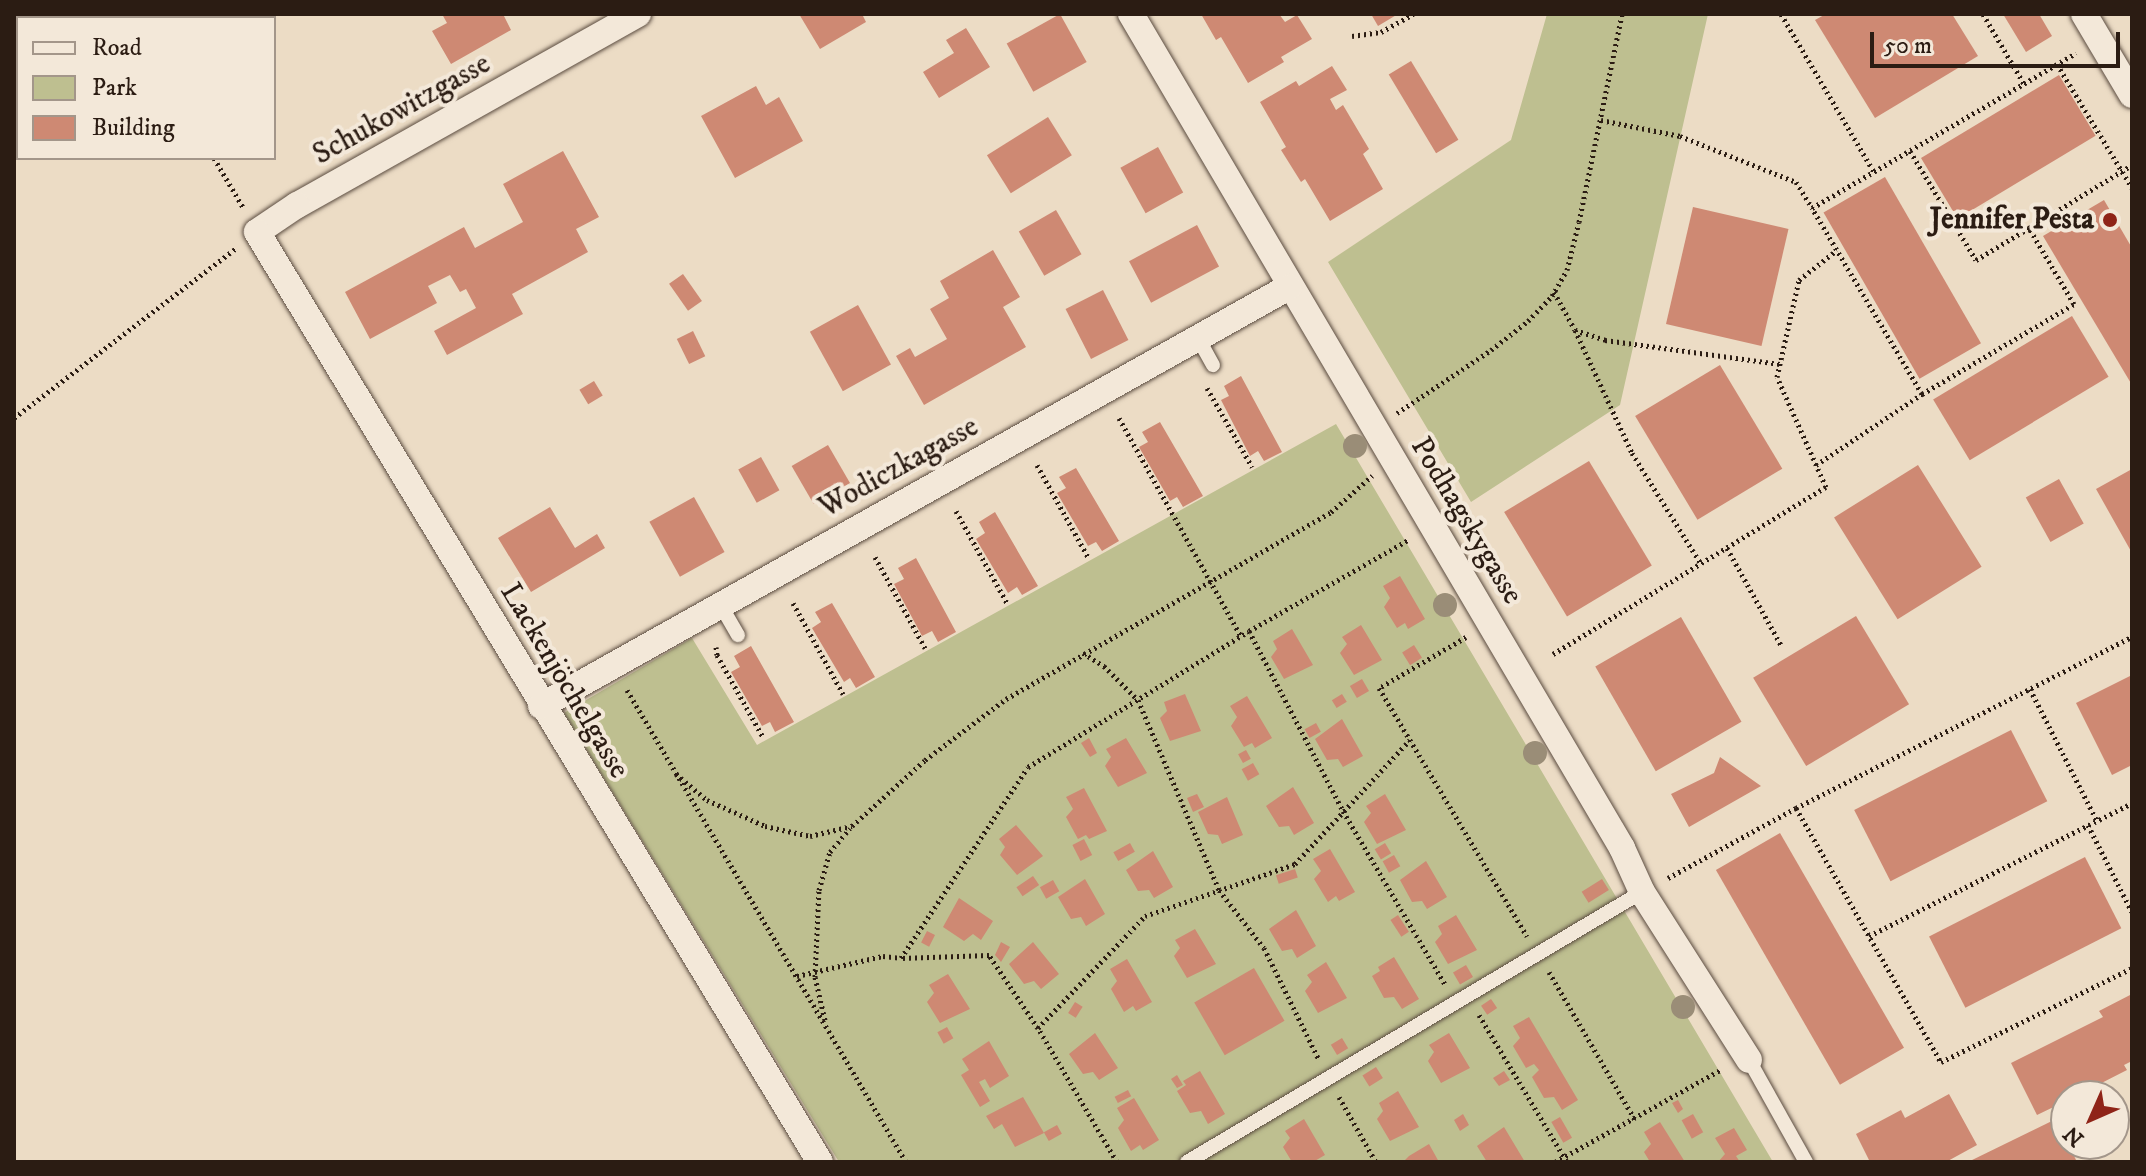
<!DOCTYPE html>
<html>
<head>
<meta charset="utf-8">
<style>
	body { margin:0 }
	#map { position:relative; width:2146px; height:1176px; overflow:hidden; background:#ecdcc5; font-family:"IM FELL DW Pica",serif }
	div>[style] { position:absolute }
	.green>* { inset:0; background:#bebf90 }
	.building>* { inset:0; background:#ce8973; transform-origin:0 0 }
	.path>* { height:5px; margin-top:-2.5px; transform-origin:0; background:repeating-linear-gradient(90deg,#2b1c13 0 2px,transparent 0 6px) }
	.roads { filter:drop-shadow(0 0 2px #5b4c40) drop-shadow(0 0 2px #5b4c40) }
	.lane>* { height:14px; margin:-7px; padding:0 7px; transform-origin:7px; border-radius:7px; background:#f3e8d9 }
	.street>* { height:26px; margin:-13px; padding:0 13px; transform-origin:13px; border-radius:13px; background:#f3e8d9 }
	.trees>* { width:24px; height:24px; margin:-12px; border-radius:50%; background:#9a8d77 }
	.dots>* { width:22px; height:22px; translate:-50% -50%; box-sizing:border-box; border:4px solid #f3e8d9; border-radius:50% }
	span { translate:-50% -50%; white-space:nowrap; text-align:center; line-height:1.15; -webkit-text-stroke:8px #f3e8d9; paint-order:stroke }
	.street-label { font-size:30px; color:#2b1c13 }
	.poi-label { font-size:30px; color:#2b1c13; font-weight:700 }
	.right { translate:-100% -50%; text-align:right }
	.frame { position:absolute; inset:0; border:16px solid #2b1c13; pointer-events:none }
	.legend { position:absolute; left:16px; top:16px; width:260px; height:144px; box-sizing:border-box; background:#f3e8d9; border:2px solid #a3968a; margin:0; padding:10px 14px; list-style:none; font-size:24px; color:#2b1c13 }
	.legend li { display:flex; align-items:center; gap:16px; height:40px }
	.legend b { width:40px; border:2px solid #a3968a }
	.north { position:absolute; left:2050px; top:1080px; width:80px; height:80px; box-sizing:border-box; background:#f3e8d9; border:2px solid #a3968a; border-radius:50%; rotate:225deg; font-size:22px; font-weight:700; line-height:32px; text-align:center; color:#2b1c13 }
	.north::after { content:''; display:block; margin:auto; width:28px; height:36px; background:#8f2418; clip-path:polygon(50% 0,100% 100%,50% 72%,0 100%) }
	.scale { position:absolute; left:1870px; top:32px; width:250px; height:36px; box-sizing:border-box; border:4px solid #2b1c13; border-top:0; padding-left:10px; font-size:24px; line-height:28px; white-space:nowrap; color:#2b1c13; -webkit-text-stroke:6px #f3e8d9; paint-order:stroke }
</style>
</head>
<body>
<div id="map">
	<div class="green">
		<i style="clip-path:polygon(1547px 14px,1708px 14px,1620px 405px,1471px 502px,1328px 262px,1511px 140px)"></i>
		<i style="clip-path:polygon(1336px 424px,1773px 1162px,839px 1162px,564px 713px,692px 638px,757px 745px)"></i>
	</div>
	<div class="building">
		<i style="clip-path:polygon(442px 14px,503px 14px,511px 30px,451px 64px,432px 31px,447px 23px)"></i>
		<i style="clip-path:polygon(799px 14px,862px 14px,866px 22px,820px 49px)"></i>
		<i style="left:1060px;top:14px;width:55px;height:61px;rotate:61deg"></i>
		<i style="clip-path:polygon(1201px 14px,1279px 14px,1285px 22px,1297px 15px,1312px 39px,1281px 57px,1284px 62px,1248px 83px,1221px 37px,1216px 40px)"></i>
		<i style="clip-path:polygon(1371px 14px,1398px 14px,1378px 26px)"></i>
		<i style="clip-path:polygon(1826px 14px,1952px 14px,1978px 56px,1875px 118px,1815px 20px)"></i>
		<i style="clip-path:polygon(2003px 14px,2039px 14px,2052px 36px,2026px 52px)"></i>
		<i style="clip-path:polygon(966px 28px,990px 67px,939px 98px,923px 72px,954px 53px,946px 40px)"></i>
		<i style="left:1411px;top:61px;width:92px;height:26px;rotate:59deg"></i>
		<i style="clip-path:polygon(1332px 66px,1347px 90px,1330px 99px,1336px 110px,1343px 105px,1369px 149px,1363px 154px,1383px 189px,1330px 221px,1305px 179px,1301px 182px,1281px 150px,1286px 147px,1260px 102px,1296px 81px,1299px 86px)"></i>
		<i style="left:2059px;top:75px;width:71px;height:161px;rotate:59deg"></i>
		<i style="clip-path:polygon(756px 86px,766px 105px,779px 97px,803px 141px,735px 178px,701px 116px)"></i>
		<i style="left:1048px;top:117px;width:45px;height:72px;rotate:58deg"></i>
		<i style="left:1158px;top:147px;width:52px;height:43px;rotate:61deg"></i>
		<i style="clip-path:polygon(563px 151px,599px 217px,576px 229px,588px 252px,512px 294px,523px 314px,447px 355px,434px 331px,476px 308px,466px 289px,460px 292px,450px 275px,428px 286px,437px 303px,370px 339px,345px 292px,464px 227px,475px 248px,523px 222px,503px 184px)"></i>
		<i style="left:1885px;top:177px;width:192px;height:71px;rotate:60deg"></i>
		<i style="clip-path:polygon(2104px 200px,2132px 248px,2132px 385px,2043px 236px)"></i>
		<i style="left:1693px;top:207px;width:98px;height:120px;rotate:13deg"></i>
		<i style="left:1056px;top:210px;width:51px;height:43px;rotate:60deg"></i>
		<i style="left:1197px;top:225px;width:47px;height:77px;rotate:62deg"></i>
		<i style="clip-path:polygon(993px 250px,1020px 297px,1003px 307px,1026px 347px,924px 405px,896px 356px,910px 348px,915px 357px,947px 339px,930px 309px,949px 298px,940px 281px)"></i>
		<i style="left:683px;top:274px;width:33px;height:17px;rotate:55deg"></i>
		<i style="left:1103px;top:290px;width:56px;height:42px;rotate:63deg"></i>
		<i style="left:858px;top:305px;width:68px;height:55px;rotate:61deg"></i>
		<i style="left:2072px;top:316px;width:71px;height:162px;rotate:59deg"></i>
		<i style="left:693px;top:331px;width:28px;height:18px;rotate:64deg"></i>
		<i style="left:1720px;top:365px;width:121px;height:99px;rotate:59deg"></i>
		<i style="clip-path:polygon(1241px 376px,1282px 452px,1264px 461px,1258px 451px,1250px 456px,1221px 400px,1229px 396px,1224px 386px)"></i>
		<i style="left:594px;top:381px;width:17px;height:17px;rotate:59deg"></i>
		<i style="clip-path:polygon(1160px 422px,1203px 496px,1183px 507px,1177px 497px,1170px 501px,1139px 447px,1148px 442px,1142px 432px)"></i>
		<i style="left:828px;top:445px;width:44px;height:42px;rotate:60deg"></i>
		<i style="left:761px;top:457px;width:38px;height:26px;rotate:61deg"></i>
		<i style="left:1589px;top:461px;width:122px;height:99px;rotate:59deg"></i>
		<i style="left:1918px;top:465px;width:120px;height:99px;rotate:58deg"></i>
		<i style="clip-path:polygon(1076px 468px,1119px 541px,1102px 551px,1096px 542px,1088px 546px,1057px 493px,1066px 488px,1059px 477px)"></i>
		<i style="clip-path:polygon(2132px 469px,2132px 553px,2096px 489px)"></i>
		<i style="left:2059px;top:479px;width:51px;height:38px;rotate:61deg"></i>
		<i style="left:694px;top:497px;width:63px;height:51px;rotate:61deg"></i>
		<i style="clip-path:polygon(550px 507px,575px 548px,597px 534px,605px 548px,531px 592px,498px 538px)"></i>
		<i style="clip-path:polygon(995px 512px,1038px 586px,1022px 595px,1017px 587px,1008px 593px,976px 539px,985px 533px,979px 522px)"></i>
		<i style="clip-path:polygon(916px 558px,956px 632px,938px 642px,932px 631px,922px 636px,894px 584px,904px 579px,898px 568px)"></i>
		<i style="clip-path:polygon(1400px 576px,1425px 619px,1408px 629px,1405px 623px,1397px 628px,1384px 607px,1390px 598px,1383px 586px)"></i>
		<i style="clip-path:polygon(832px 603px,875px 677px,856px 688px,850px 678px,844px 682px,812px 628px,821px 622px,815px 612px)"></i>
		<i style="left:1856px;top:616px;width:103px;height:120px;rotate:59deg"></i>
		<i style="left:1681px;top:617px;width:121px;height:99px;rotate:60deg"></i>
		<i style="clip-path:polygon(1361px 625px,1382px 660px,1354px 675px,1340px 653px,1347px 644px,1342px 637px)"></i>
		<i style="clip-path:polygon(1292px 629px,1313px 665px,1284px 679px,1271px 657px,1277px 649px,1273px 641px)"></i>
		<i style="left:1414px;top:645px;width:15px;height:14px;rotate:58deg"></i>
		<i style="clip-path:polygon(751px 646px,794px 722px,775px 732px,770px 722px,762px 726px,731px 672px,740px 667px,734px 656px)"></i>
		<i style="clip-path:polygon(2132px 675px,2132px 765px,2112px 775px,2076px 703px)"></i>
		<i style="left:1362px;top:679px;width:14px;height:14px;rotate:60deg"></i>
		<i style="clip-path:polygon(1185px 694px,1201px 731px,1170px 741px,1160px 718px,1167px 711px,1164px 702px)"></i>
		<i style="left:1342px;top:694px;width:9px;height:12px;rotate:58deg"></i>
		<i style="clip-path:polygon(1247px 696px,1272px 738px,1255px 748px,1252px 743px,1244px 747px,1231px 726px,1237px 717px,1230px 706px)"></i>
		<i style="clip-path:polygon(1342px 719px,1363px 756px,1343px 767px,1338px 759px,1327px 760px,1315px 739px)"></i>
		<i style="left:1316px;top:723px;width:10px;height:13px;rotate:61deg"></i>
		<i style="left:2011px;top:730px;width:80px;height:176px;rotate:63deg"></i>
		<i style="clip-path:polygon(1089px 738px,1097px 753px,1090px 757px,1081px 743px)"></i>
		<i style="clip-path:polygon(1126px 738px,1147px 773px,1118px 787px,1105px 766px,1111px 757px,1106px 749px)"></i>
		<i style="left:1246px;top:750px;width:10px;height:9px;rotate:61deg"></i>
		<i style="clip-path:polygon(1720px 757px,1761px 786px,1689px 827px,1671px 794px,1714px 773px)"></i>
		<i style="left:1253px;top:763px;width:13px;height:13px;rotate:61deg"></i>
		<i style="clip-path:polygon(1293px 787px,1314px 823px,1294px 835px,1289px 826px,1279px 827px,1266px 806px)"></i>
		<i style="clip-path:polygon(1084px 788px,1107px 831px,1089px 839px,1086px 835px,1078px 839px,1066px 817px,1073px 809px,1066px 797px)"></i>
		<i style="clip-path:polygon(1197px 794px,1204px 807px,1193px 812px,1187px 798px)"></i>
		<i style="clip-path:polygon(1385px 794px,1406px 830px,1377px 844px,1364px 822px,1371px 813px,1366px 806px)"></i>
		<i style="clip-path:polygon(1227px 797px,1243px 835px,1222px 844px,1218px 835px,1208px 834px,1198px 812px)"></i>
		<i style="clip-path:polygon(1016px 825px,1043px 856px,1017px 875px,1000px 855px,1005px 847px,999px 839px)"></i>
		<i style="left:1780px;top:833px;width:248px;height:74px;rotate:60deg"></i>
		<i style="left:1084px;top:839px;width:18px;height:13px;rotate:63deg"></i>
		<i style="left:1130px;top:843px;width:10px;height:19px;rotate:61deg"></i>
		<i style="left:1385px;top:843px;width:12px;height:12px;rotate:59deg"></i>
		<i style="clip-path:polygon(1330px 849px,1355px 892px,1339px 901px,1336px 896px,1328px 902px,1314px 879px,1321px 871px,1313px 859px)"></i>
		<i style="clip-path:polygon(1153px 851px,1173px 887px,1154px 898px,1149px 890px,1138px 891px,1126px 870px)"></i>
		<i style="left:1394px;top:855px;width:13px;height:13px;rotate:61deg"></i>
		<i style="left:2085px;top:857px;width:80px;height:175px;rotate:63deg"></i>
		<i style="clip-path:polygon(1426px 861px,1447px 897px,1427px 909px,1422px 901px,1412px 902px,1400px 880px)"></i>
		<i style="left:1295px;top:869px;width:9px;height:20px;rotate:72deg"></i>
		<i style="left:1033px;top:876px;width:11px;height:20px;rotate:56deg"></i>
		<i style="clip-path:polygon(1085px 879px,1105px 914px,1086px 926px,1081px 917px,1071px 919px,1058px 897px)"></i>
		<i style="left:1602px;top:879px;width:13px;height:24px;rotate:58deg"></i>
		<i style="left:1053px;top:880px;width:13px;height:15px;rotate:61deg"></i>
		<i style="clip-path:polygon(959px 898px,993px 921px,981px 940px,973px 934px,964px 941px,943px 927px)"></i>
		<i style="clip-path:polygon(1296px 910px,1316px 946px,1297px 958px,1292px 949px,1282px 951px,1269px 929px)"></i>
		<i style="left:1398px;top:915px;width:20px;height:9px;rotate:57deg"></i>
		<i style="clip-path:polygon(1456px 915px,1477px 950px,1448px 964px,1435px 942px,1442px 934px,1438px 926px)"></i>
		<i style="clip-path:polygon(1195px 929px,1216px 964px,1187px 978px,1174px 956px,1180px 948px,1175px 940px)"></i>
		<i style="left:927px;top:931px;width:9px;height:13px;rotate:27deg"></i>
		<i style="clip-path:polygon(1001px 942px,1010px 947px,1001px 962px,995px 955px)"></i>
		<i style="clip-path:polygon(1033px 942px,1059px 974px,1041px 989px,1034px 981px,1024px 984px,1009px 964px)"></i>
		<i style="clip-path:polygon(1394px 957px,1419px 999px,1402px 1009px,1394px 997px,1384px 998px,1372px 976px,1380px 971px,1378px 967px)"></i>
		<i style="clip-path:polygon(1127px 959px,1152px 1002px,1136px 1011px,1133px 1006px,1124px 1012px,1111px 989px,1117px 981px,1110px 969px)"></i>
		<i style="clip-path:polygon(1326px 962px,1347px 998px,1318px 1013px,1305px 991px,1312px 982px,1307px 975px)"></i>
		<i style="left:1466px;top:965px;width:14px;height:15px;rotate:60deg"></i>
		<i style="left:1254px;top:968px;width:61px;height:69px;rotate:60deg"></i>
		<i style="clip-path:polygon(948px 974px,970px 1009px,940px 1023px,927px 1002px,934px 993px,929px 985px)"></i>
		<i style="clip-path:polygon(2132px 994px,2132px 1061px,2124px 1065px,2127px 1070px,2076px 1096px,2066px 1096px,2066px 1101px,2037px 1115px,2011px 1063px,2103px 1017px,2099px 1011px)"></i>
		<i style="left:1491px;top:999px;width:11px;height:12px;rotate:56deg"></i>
		<i style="left:1075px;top:1002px;width:9px;height:13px;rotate:32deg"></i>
		<i style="clip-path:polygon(1529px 1017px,1578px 1100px,1562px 1110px,1554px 1097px,1544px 1098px,1532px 1077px,1539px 1070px,1534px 1064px,1526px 1068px,1513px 1046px,1520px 1038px,1513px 1026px)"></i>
		<i style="left:947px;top:1027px;width:13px;height:11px;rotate:61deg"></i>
		<i style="clip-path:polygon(1095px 1033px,1118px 1068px,1099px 1080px,1093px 1072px,1083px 1074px,1069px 1054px)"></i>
		<i style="clip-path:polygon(1449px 1033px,1470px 1068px,1441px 1083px,1428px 1061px,1434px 1052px,1429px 1045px)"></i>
		<i style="left:1342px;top:1038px;width:12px;height:13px;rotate:59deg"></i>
		<i style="clip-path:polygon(989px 1041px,1009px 1076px,990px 1088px,985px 1079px,979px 1082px,990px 1101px,980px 1107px,961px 1075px,969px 1070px,962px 1059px)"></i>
		<i style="left:1376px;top:1067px;width:13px;height:16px;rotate:58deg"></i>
		<i style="clip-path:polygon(1200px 1071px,1225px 1114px,1208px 1124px,1201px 1111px,1190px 1113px,1177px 1091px,1186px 1085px,1183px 1081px)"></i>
		<i style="clip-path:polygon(1504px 1071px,1510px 1080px,1499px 1086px,1493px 1078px)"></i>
		<i style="clip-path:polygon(1177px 1075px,1183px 1085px,1177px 1088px,1171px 1079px)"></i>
		<i style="left:1128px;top:1090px;width:7px;height:15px;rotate:63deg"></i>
		<i style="clip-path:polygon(1398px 1091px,1419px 1127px,1390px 1141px,1377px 1119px,1383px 1111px,1379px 1103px)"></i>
		<i style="clip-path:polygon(1949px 1094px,1977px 1145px,1946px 1162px,1870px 1162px,1856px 1134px,1901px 1110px,1905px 1118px)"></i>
		<i style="clip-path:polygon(1023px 1097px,1044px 1133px,1015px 1147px,1002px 1124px,994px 1129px,986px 1116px)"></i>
		<i style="clip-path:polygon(1134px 1098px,1159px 1140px,1143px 1150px,1140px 1145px,1131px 1151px,1118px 1128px,1124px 1120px,1117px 1108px)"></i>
		<i style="clip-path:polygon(1678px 1100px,1683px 1109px,1678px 1113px,1672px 1103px)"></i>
		<i style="clip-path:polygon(1463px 1114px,1469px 1125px,1460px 1131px,1454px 1120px)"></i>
		<i style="left:1693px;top:1114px;width:21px;height:13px;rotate:61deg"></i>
		<i style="left:1560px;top:1117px;width:24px;height:10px;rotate:60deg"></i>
		<i style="clip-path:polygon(1304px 1119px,1325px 1155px,1313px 1162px,1292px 1162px,1283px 1147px,1290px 1138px,1285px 1131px)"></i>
		<i style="clip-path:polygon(2056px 1119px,2077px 1162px,1968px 1162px)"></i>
		<i style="clip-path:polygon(1660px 1122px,1685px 1162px,1650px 1162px,1644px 1152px,1651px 1144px,1644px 1132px)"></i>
		<i style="left:1057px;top:1125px;width:10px;height:15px;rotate:61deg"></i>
		<i style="clip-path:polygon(1504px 1127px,1525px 1162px,1487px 1162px,1477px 1146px)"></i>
		<i style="clip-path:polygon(1734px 1128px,1747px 1150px,1736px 1156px,1740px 1162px,1718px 1162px,1725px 1154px,1715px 1138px)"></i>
		<i style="clip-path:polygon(1429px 1144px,1439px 1162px,1403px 1162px,1409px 1156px)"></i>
	</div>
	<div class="path">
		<i style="left:129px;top:14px;width:4px;rotate:63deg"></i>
		<i style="left:1781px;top:14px;width:183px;rotate:59.5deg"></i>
		<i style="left:1983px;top:14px;width:81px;rotate:59.6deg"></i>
		<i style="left:1352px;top:36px;width:29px;rotate:-8deg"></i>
		<i style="left:1381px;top:32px;width:37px;rotate:-29deg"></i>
		<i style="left:2057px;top:64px;width:145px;rotate:58.8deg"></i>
		<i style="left:1601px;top:120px;width:81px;rotate:11.4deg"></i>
		<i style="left:1680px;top:136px;width:125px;rotate:21.6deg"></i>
		<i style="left:1796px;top:182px;width:31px;rotate:58deg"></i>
		<i style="left:1910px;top:151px;width:127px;rotate:58.8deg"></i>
		<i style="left:1976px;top:260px;width:62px;rotate:-31.1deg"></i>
		<i style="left:214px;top:158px;width:59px;rotate:59.5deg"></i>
		<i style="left:1554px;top:292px;width:43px;rotate:61.1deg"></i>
		<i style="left:1575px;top:330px;width:32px;rotate:18deg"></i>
		<i style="left:1605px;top:340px;width:177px;rotate:7.8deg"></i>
		<i style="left:1575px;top:330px;width:136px;rotate:65.1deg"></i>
		<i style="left:1632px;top:453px;width:131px;rotate:58.1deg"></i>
		<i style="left:1207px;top:388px;width:91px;rotate:60.3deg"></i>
		<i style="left:1922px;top:394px;width:216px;rotate:-120.6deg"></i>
		<i style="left:1812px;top:208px;width:306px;rotate:-30.4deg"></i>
		<i style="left:1397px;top:413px;width:113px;rotate:-33.8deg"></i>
		<i style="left:1491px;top:350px;width:47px;rotate:-38.1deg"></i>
		<i style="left:1528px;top:321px;width:35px;rotate:-46deg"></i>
		<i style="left:1552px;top:296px;width:30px;rotate:-60deg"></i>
		<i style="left:1567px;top:270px;width:49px;rotate:-76deg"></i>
		<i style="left:1579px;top:222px;width:212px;rotate:-78.3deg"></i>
		<i style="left:14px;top:418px;width:280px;rotate:-37.4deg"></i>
		<i style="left:1119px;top:418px;width:250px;rotate:60.8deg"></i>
		<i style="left:1037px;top:465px;width:105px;rotate:61deg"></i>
		<i style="left:1816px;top:465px;width:128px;rotate:-33.8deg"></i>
		<i style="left:1922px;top:394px;width:177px;rotate:-30.6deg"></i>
		<i style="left:2074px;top:304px;width:88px;rotate:-120.6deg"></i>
		<i style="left:2029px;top:228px;width:121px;rotate:-31.5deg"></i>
		<i style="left:956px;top:511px;width:105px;rotate:61deg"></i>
		<i style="left:1727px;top:548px;width:111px;rotate:60.9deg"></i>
		<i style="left:875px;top:557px;width:104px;rotate:61.2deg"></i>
		<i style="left:793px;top:603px;width:104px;rotate:61.2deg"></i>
		<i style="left:1249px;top:631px;width:203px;rotate:62.4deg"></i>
		<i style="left:1343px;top:811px;width:201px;rotate:59.5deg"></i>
		<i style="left:1466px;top:637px;width:101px;rotate:149.6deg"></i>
		<i style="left:1379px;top:688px;width:289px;rotate:59.2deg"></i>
		<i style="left:716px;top:647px;width:8px;rotate:83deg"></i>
		<i style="left:717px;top:655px;width:94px;rotate:60.7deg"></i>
		<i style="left:1083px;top:653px;width:25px;rotate:32deg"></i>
		<i style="left:1104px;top:666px;width:48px;rotate:45deg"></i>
		<i style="left:1138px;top:700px;width:207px;rotate:66.9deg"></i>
		<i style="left:1219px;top:890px;width:73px;rotate:52.2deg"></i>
		<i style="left:1264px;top:948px;width:125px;rotate:63.8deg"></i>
		<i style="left:1553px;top:654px;width:320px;rotate:-31.5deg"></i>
		<i style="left:1826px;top:487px;width:120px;rotate:-114deg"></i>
		<i style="left:1777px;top:377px;width:99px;rotate:-77.2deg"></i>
		<i style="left:1799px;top:280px;width:48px;rotate:-38.3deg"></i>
		<i style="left:2030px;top:689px;width:148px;rotate:63.1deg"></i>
		<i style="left:627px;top:690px;width:548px;rotate:59.41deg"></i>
		<i style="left:676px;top:774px;width:40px;rotate:40deg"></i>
		<i style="left:707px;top:800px;width:64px;rotate:24.1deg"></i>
		<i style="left:765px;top:826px;width:46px;rotate:12.5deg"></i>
		<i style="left:810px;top:836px;width:43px;rotate:-13.4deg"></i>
		<i style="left:852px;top:826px;width:98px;rotate:-42.1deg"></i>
		<i style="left:925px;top:760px;width:101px;rotate:-37deg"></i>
		<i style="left:1006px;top:699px;width:375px;rotate:-29.9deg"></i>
		<i style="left:1331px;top:512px;width:55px;rotate:-41.3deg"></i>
		<i style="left:1796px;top:808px;width:292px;rotate:60.3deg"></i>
		<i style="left:1941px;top:1062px;width:213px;rotate:-26.2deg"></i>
		<i style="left:2088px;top:825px;width:97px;rotate:63.2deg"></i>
		<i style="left:1668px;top:878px;width:146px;rotate:-28.7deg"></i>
		<i style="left:1796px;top:808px;width:377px;rotate:-27deg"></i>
		<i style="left:1869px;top:936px;width:295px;rotate:-26.8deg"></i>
		<i style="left:1549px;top:972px;width:171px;rotate:59.8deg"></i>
		<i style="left:797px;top:976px;width:88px;rotate:-13.1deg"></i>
		<i style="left:883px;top:956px;width:18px;rotate:6deg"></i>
		<i style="left:1479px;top:1015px;width:171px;rotate:59.1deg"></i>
		<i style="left:825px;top:1020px;width:44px;rotate:-103.1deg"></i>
		<i style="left:815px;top:977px;width:87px;rotate:-87.4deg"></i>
		<i style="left:819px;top:890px;width:40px;rotate:-74deg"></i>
		<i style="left:830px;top:852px;width:31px;rotate:-50deg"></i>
		<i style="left:1038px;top:1028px;width:155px;rotate:-46.3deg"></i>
		<i style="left:1145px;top:916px;width:159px;rotate:-19.1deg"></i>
		<i style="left:1295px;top:864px;width:169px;rotate:-47.2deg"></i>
		<i style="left:1339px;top:1097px;width:75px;rotate:60.4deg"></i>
		<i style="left:1117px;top:1162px;width:156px;rotate:-120.5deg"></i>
		<i style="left:1038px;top:1028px;width:88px;rotate:-123.9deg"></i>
		<i style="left:989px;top:955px;width:88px;rotate:178deg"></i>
		<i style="left:901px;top:958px;width:229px;rotate:-56.4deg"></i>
		<i style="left:1028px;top:767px;width:259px;rotate:-31.6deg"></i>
		<i style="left:1249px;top:631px;width:183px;rotate:-29.8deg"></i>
		<i style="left:1555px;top:1162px;width:191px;rotate:-29.1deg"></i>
	</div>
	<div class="roads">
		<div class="lane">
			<i style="left:1198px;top:338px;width:31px;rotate:61deg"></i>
			<i style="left:720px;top:604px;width:36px;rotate:60deg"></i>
			<i style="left:1749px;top:1060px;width:117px;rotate:60.8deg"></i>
			<i style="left:1187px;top:1162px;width:529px;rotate:-30.69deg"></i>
		</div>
		<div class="street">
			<i style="left:638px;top:14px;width:391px;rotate:150.7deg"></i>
			<i style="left:297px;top:205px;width:48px;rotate:146deg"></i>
			<i style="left:257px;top:232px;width:1087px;rotate:58.81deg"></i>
			<i style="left:1131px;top:14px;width:968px;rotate:59.51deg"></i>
			<i style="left:1622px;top:848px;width:48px;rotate:65.6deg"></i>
			<i style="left:1642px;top:892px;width:199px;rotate:57.5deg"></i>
			<i style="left:2084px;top:14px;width:94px;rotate:59.3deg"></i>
			<i style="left:541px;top:706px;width:857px;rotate:-29.26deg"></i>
		</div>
	</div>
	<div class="trees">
		<i style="left:1355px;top:446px"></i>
		<i style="left:1445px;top:605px"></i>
		<i style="left:1535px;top:753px"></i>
		<i style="left:1683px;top:1007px"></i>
	</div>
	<div class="dots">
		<i style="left:2110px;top:220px;background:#8f2418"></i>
	</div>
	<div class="street-label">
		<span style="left:402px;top:110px;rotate:-29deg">Schukowitzgasse</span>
		<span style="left:899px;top:468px;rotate:-29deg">Wodiczkagasse</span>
		<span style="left:1466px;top:521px;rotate:59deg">Podhagskygasse</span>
		<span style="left:564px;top:681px;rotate:59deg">Lackenjöchelgasse</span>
	</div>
	<div class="poi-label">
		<span class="right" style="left:2094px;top:220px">Jennifer Pesta</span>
	</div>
	<div class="frame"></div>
	<ul class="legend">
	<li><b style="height:10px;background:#f3e8d9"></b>Road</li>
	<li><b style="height:22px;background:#bebf90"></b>Park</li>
	<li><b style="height:22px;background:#ce8973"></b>Building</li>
	</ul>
	<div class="north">N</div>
	<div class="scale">50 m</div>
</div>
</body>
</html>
